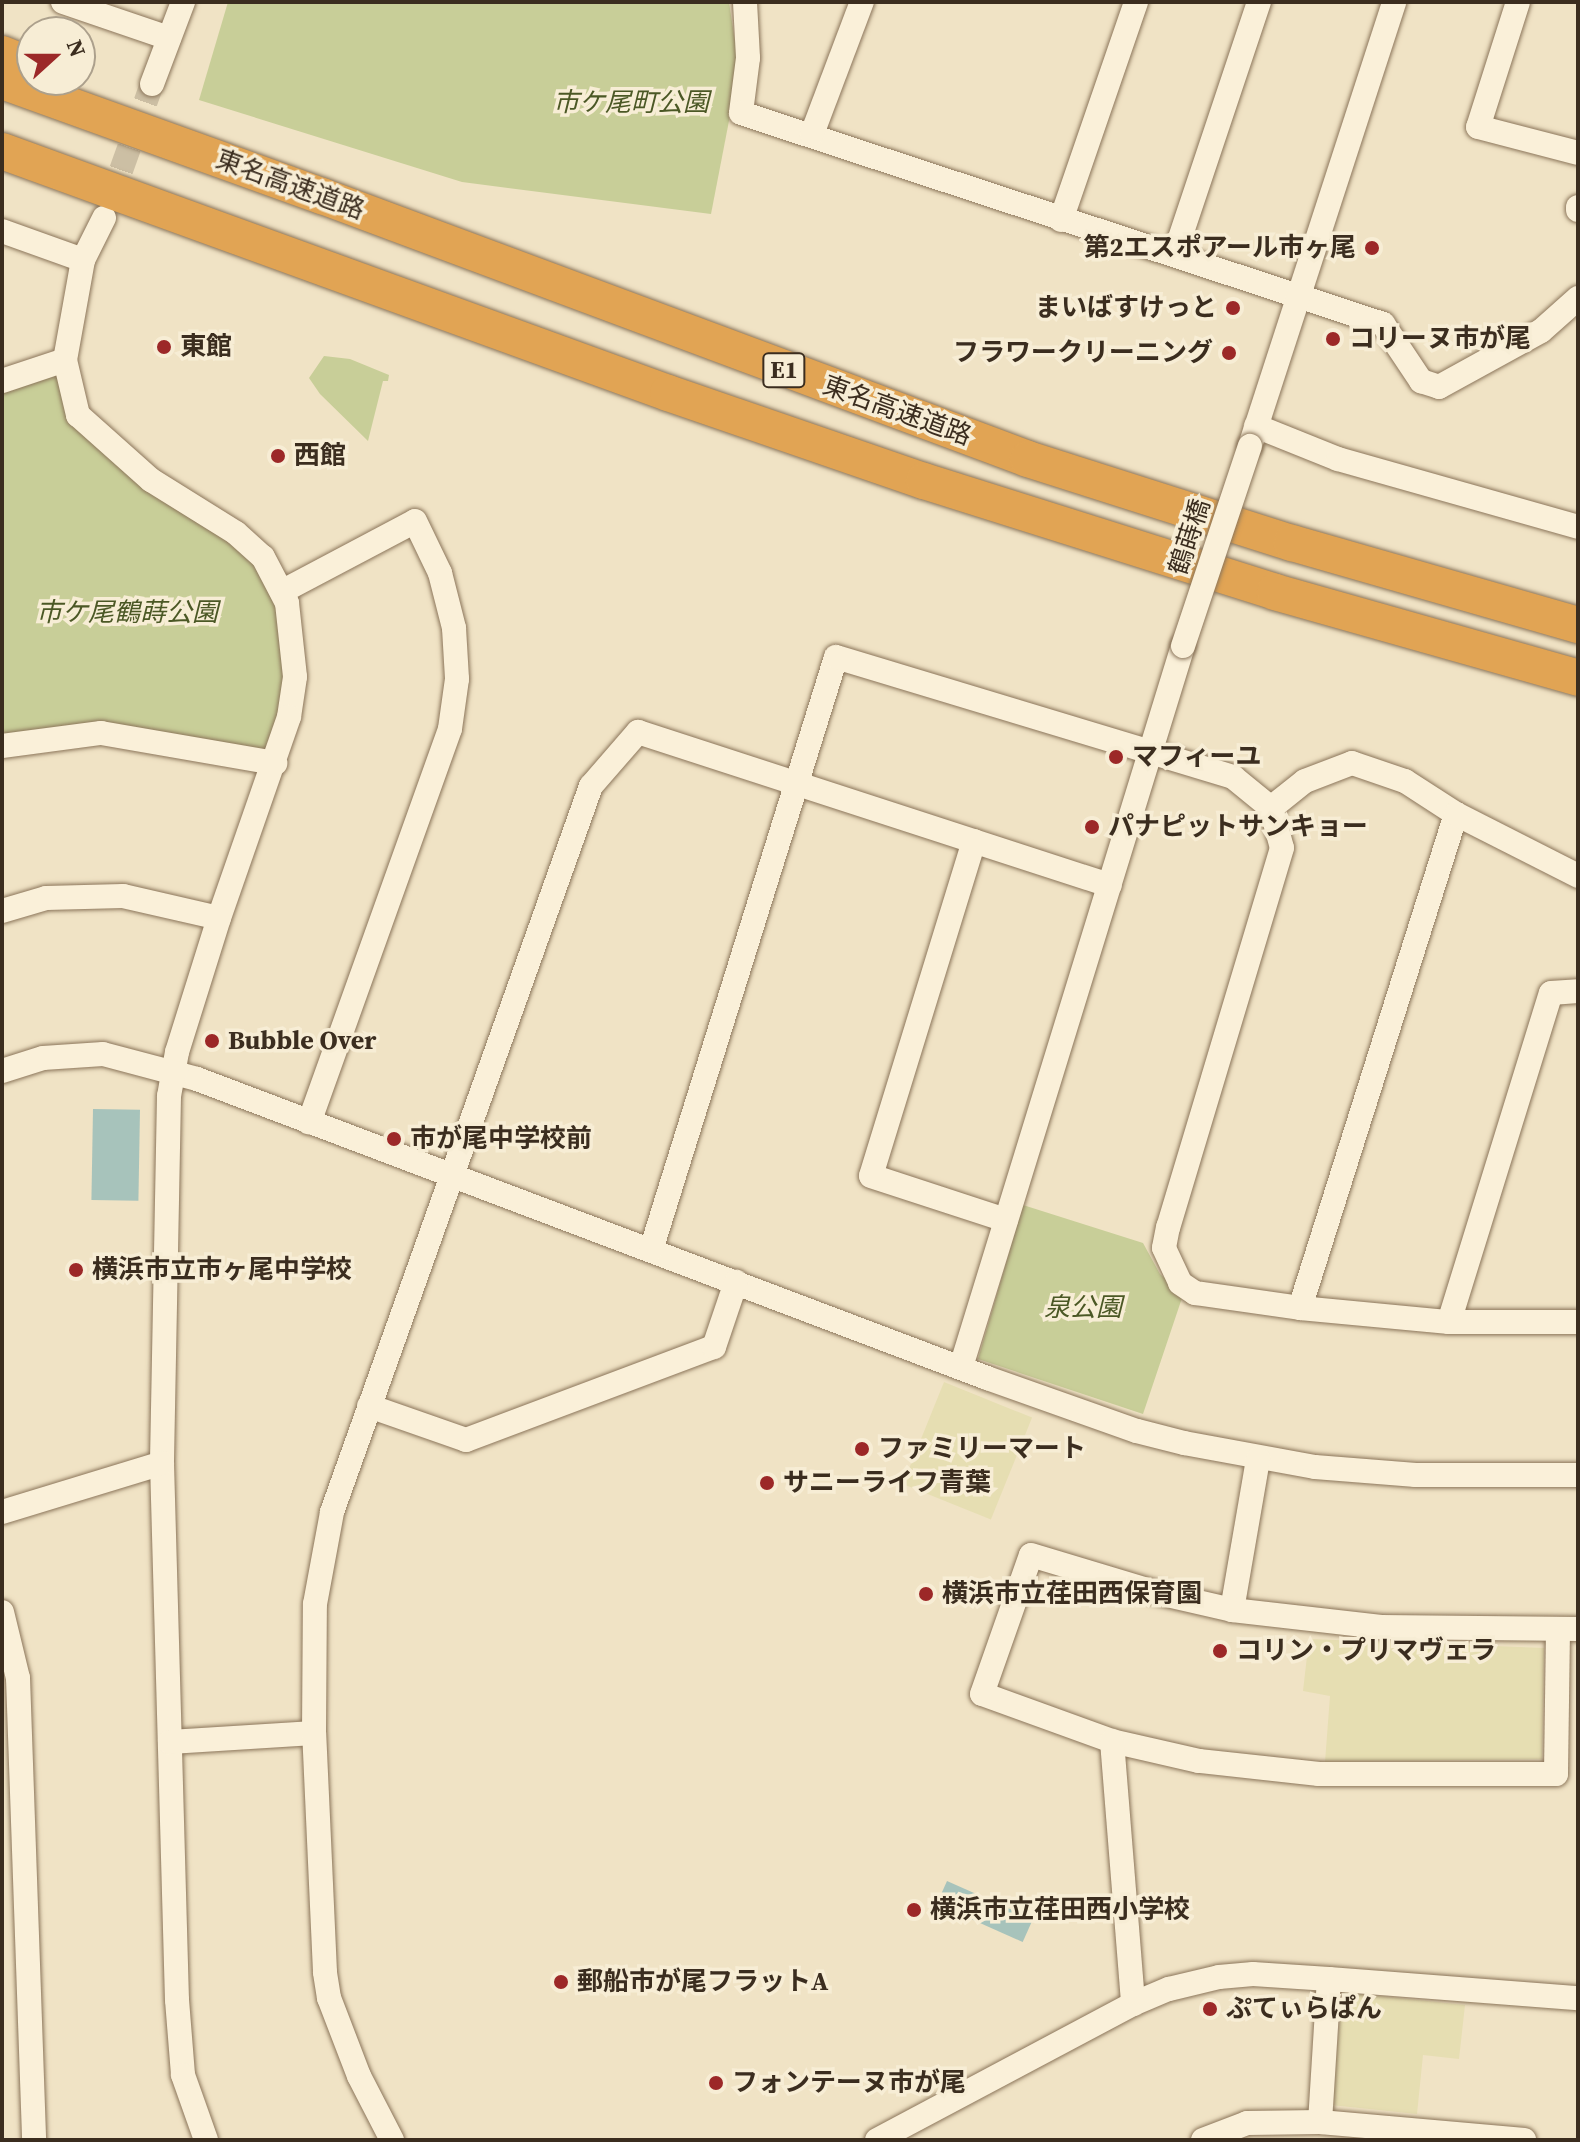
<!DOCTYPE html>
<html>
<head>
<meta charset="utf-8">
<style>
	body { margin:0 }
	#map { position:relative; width:1580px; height:2142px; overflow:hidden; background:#f0e3c5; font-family:"Source Serif 4","Noto Sans JP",serif }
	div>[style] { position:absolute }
	.farmland>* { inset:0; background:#e6deb2; transform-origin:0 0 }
	.green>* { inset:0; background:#c8ce98 }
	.water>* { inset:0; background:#a7c3bb; transform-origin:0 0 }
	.minor-tunnel>* { height:24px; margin-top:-12px; transform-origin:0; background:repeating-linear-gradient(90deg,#ccbfa4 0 24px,transparent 0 36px) }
	.roads { filter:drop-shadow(0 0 2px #8b755a) drop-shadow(0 0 2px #8b755a) }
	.minor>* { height:24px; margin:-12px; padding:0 12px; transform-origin:12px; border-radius:12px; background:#faf0d9 }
	.highway>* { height:36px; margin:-18px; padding:0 18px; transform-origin:18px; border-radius:18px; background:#e1a454 }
	.bridges { filter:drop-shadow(0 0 2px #8b755a) drop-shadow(0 0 2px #8b755a) }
	.minor-bridge>* { height:24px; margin:-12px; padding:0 12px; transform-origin:12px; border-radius:12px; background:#faf0d9 }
	.dots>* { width:22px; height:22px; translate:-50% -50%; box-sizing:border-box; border:4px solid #f7edd5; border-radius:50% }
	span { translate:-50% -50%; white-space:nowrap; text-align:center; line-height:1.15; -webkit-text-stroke:7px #f7edd5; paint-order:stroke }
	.shield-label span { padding:2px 6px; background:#f7edd5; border:2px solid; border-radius:6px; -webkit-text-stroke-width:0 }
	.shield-label { font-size:24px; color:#3b2d1f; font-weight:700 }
	.park-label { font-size:26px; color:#4b5825; font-style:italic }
	.street-label { font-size:26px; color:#3b2d1f }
	.poi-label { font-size:26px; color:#3b2d1f; font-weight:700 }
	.right { translate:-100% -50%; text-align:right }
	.left { translate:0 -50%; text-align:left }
	.frame { position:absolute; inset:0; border:4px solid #3b2d1f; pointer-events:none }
	.north { position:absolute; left:16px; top:16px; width:80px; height:80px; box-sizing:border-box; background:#f7edd5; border:2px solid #aca08c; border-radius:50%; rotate:69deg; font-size:22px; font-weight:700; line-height:32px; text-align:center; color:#3b2d1f }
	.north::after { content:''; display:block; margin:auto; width:28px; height:36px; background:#9c2828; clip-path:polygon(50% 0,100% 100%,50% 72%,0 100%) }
</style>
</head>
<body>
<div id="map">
	<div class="farmland">
		<i style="left:944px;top:1382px;width:95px;height:110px;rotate:22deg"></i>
		<i style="clip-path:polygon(1309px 1639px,1544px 1648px,1542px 1759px,1325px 1762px,1330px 1696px,1303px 1691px)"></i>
		<i style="clip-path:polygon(1343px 1992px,1465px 2005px,1459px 2059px,1423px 2055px,1417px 2114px,1331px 2105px)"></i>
	</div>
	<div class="green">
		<i style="clip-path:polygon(228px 2px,729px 2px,739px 69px,711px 214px,462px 182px,199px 100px)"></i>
		<i style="clip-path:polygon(324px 356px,350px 359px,389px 375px,388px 381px,383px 381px,368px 441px,320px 394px,309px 378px)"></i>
		<i style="clip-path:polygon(65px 360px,78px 415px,236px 533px,294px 630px,275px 763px,101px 733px,8px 744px,2px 725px,2px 381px)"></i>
		<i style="clip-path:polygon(1023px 1205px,1143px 1243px,1160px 1274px,1183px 1295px,1143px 1414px,978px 1359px)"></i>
	</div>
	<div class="water">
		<i style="left:93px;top:1109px;width:47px;height:91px;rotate:1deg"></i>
		<i style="left:947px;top:1881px;width:94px;height:25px;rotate:24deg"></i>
	</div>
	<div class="minor-tunnel">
		<i style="left:109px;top:204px;width:127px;rotate:-70.3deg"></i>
	</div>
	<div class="roads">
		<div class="minor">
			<i style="left:63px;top:2px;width:112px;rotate:18.8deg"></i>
			<i style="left:745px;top:2px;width:56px;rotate:86.9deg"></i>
			<i style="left:748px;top:58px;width:55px;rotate:97.3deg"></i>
			<i style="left:741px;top:113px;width:676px;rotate:18.19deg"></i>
			<i style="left:1383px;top:324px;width:69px;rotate:56.3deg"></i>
			<i style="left:1421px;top:381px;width:19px;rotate:18deg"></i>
			<i style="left:1439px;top:387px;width:116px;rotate:-28.8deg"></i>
			<i style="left:1541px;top:331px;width:50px;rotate:-41.7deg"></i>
			<i style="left:1518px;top:2px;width:131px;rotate:107.7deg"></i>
			<i style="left:1478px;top:127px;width:103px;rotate:14.6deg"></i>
			<i style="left:152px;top:84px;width:88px;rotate:-69.3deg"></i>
			<i style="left:812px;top:134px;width:141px;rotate:-69.3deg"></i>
			<i style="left:1578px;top:207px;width:3px;rotate:90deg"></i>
			<i style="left:104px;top:218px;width:47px;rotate:116.6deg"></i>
			<i style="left:83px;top:260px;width:102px;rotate:100.2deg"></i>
			<i style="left:65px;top:360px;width:57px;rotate:76.7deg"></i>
			<i style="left:78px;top:415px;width:98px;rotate:41.7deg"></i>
			<i style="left:151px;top:480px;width:100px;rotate:31.9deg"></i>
			<i style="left:236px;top:533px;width:36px;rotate:42deg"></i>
			<i style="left:263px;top:557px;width:52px;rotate:62.4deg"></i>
			<i style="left:287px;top:603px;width:74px;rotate:83.8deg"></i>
			<i style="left:295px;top:677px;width:40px;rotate:98.5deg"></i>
			<i style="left:289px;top:717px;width:213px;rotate:109.2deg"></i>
			<i style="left:219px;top:918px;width:140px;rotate:107.4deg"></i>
			<i style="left:177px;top:1052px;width:45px;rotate:100.3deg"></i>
			<i style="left:169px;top:1096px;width:367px;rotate:91.1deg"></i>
			<i style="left:162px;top:1463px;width:537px;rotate:88.4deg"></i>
			<i style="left:177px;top:2000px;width:75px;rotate:85.4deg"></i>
			<i style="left:183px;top:2075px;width:69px;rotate:70.5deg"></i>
			<i style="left:1061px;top:220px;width:231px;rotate:-71deg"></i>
			<i style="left:2px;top:231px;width:86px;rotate:19.7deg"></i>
			<i style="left:1175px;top:253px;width:265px;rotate:-71.5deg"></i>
			<i style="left:2px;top:381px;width:66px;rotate:-18.4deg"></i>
			<i style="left:1256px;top:426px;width:88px;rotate:21.9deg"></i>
			<i style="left:1338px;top:459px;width:249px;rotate:15.8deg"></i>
			<i style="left:1250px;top:446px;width:467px;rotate:-72deg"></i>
			<i style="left:283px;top:591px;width:149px;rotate:-27.9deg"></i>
			<i style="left:415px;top:521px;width:58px;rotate:64.3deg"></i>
			<i style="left:440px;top:573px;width:57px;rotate:75.7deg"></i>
			<i style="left:454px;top:628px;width:51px;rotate:86.6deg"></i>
			<i style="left:457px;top:679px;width:50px;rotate:98deg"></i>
			<i style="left:450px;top:729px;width:418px;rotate:109.7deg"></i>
			<i style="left:2px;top:746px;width:100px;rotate:-7.5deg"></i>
			<i style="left:101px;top:733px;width:177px;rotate:9.8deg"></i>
			<i style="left:1271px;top:808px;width:43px;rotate:-38.5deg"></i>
			<i style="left:1305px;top:781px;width:50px;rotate:-21deg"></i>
			<i style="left:1352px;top:763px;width:56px;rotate:18.8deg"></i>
			<i style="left:1405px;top:781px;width:61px;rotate:32.9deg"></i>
			<i style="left:1456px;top:814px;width:518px;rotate:107.53deg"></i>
			<i style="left:1456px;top:814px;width:137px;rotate:26.9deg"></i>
			<i style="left:974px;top:841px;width:350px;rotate:107.1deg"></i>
			<i style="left:871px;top:1176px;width:142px;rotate:18.1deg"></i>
			<i style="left:2px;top:911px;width:46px;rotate:-16.5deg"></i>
			<i style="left:46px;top:898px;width:77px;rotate:-1.5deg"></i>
			<i style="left:123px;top:896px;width:98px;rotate:12.9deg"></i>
			<i style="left:2px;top:1071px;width:43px;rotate:-17.6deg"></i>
			<i style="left:43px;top:1058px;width:60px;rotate:-3.8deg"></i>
			<i style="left:103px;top:1054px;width:97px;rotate:14.9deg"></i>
			<i style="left:197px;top:1079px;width:845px;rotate:20.73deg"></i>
			<i style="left:987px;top:1378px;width:159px;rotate:19.5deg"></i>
			<i style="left:1137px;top:1431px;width:49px;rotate:14.3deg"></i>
			<i style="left:1184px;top:1443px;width:133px;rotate:10.4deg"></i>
			<i style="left:1315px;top:1467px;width:101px;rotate:4.5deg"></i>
			<i style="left:1416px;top:1475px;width:162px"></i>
			<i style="left:651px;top:1250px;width:621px;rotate:-72.67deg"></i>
			<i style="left:836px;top:657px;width:415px;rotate:16.8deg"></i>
			<i style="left:1233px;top:777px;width:49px;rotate:39.2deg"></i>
			<i style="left:1271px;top:808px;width:41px;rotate:74.6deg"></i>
			<i style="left:1282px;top:848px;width:396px;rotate:106.7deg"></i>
			<i style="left:1168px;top:1227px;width:21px;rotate:101deg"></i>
			<i style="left:1164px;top:1248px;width:38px;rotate:65deg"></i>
			<i style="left:1180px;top:1283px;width:18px;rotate:34deg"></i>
			<i style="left:1195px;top:1293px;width:106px;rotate:8.1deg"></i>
			<i style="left:1300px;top:1308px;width:150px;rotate:5.4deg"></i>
			<i style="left:1449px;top:1322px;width:129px"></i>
			<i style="left:1449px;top:1322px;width:344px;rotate:-72.8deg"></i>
			<i style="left:1551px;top:993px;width:27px;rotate:-4deg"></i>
			<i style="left:961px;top:1367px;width:754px;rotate:-72.89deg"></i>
			<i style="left:369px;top:1406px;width:103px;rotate:19.3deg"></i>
			<i style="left:466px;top:1440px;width:265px;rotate:-20.6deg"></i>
			<i style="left:714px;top:1347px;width:69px;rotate:-71.3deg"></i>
			<i style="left:2px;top:1512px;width:167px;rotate:-17deg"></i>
			<i style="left:1232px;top:1610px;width:153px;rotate:-80.2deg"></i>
			<i style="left:2px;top:1612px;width:68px;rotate:76.4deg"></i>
			<i style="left:18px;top:1678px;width:462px;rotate:88deg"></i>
			<i style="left:1558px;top:1630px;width:144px;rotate:90.8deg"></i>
			<i style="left:1556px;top:1774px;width:237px;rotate:180deg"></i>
			<i style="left:1319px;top:1774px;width:121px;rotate:-173.8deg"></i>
			<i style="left:1199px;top:1761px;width:89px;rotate:-167.1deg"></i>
			<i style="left:1112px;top:1741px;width:138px;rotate:-160.1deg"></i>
			<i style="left:982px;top:1694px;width:147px;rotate:-70.6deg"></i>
			<i style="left:1031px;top:1555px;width:124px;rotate:16.8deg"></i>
			<i style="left:1150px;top:1591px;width:84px;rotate:13deg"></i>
			<i style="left:1232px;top:1610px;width:150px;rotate:6.5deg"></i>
			<i style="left:1381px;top:1627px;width:197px;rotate:0.6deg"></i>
			<i style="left:1112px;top:1741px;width:264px;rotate:85.4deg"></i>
			<i style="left:170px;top:1742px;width:144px;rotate:-3.6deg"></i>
			<i style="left:1320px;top:2122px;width:143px;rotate:-86.4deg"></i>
			<i style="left:392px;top:2140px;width:72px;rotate:-117.3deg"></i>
			<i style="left:359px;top:2076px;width:84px;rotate:-111deg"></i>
			<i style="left:329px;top:1998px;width:26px;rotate:-99deg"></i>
			<i style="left:325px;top:1972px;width:239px;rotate:-92.6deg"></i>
			<i style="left:314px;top:1733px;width:129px;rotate:-89.6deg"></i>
			<i style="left:315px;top:1604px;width:94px;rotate:-79.5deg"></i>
			<i style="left:332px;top:1512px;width:771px;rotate:-70.37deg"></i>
			<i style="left:591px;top:786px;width:72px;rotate:-49deg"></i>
			<i style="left:638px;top:732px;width:496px;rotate:18deg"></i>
			<i style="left:877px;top:2140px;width:290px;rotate:-28deg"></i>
			<i style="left:1133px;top:2004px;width:39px;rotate:-23deg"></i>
			<i style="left:1169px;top:1989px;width:51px;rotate:-13.5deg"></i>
			<i style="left:1219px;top:1977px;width:34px;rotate:-5deg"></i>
			<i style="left:1253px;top:1974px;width:76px;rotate:3.8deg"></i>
			<i style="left:1329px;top:1979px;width:250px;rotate:4.4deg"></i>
			<i style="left:1203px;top:2140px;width:47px;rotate:-21.1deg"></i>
			<i style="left:1247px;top:2123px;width:73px;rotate:-0.8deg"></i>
			<i style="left:1320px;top:2122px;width:205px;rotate:5deg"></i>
		</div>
		<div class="highway">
			<i style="left:2px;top:54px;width:32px;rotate:22deg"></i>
			<i style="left:2px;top:81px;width:340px;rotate:19.8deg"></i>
			<i style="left:322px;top:196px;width:753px;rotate:20.43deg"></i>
			<i style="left:1028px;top:459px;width:277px;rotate:17.7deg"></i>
			<i style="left:1292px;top:543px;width:298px;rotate:16deg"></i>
			<i style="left:2px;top:151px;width:709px;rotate:19.97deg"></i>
			<i style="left:668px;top:393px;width:271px;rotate:19deg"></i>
			<i style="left:924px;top:481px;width:368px;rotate:17.5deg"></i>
			<i style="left:1275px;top:592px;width:315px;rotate:15.8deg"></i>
		</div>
	</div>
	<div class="bridges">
		<div class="minor-bridge">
			<i style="left:1183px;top:646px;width:211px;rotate:-71.5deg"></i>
		</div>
	</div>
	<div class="dots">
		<i style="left:1372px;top:248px;background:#9c2828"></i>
		<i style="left:1233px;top:308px;background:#9c2828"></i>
		<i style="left:1333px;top:339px;background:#9c2828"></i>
		<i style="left:164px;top:347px;background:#9c2828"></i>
		<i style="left:1229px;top:353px;background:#9c2828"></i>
		<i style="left:278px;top:456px;background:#9c2828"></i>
		<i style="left:1116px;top:757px;background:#9c2828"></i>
		<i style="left:1092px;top:827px;background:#9c2828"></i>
		<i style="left:212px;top:1041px;background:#9c2828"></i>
		<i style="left:394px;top:1139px;background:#9c2828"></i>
		<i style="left:76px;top:1270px;background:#9c2828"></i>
		<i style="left:862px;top:1449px;background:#9c2828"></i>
		<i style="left:767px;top:1483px;background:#9c2828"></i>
		<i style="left:926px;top:1594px;background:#9c2828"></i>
		<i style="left:1220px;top:1651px;background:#9c2828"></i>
		<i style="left:914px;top:1910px;background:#9c2828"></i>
		<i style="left:561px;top:1982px;background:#9c2828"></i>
		<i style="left:1210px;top:2009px;background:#9c2828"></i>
		<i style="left:716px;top:2083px;background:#9c2828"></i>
	</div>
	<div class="shield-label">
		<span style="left:784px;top:370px">E1</span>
	</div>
	<div class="park-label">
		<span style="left:631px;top:103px">市ケ尾町公園</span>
		<span style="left:127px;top:613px">市ケ尾鶴蒔公園</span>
		<span style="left:1083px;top:1308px">泉公園</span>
	</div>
	<div class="street-label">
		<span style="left:290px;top:185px;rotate:20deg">東名高速道路</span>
		<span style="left:897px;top:411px;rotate:20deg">東名高速道路</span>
		<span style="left:1190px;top:537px;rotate:-72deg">鶴蒔橋</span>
	</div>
	<div class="poi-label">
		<span class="right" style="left:1356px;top:248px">第2エスポアール市ヶ尾</span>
		<span class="right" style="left:1217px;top:308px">まいばすけっと</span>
		<span class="left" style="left:1349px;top:339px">コリーヌ市が尾</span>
		<span class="left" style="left:180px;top:347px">東館</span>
		<span class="right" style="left:1213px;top:353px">フラワークリーニング</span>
		<span class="left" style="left:294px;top:456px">西館</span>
		<span class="left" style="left:1132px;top:757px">マフィーユ</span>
		<span class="left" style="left:1108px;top:827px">パナピットサンキョー</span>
		<span class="left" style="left:228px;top:1041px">Bubble Over</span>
		<span class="left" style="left:410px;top:1139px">市が尾中学校前</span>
		<span class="left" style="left:92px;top:1270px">横浜市立市ヶ尾中学校</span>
		<span class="left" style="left:878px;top:1449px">ファミリーマート</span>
		<span class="left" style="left:783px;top:1483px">サニーライフ青葉</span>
		<span class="left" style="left:942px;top:1594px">横浜市立荏田西保育園</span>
		<span class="left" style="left:1236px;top:1651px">コリン・プリマヴェラ</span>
		<span class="left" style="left:930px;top:1910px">横浜市立荏田西小学校</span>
		<span class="left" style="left:577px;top:1982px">郵船市が尾フラットA</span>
		<span class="left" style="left:1226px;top:2009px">ぷてぃらぱん</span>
		<span class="left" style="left:732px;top:2083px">フォンテーヌ市が尾</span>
	</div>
	<div class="frame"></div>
	<div class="north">N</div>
</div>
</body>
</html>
